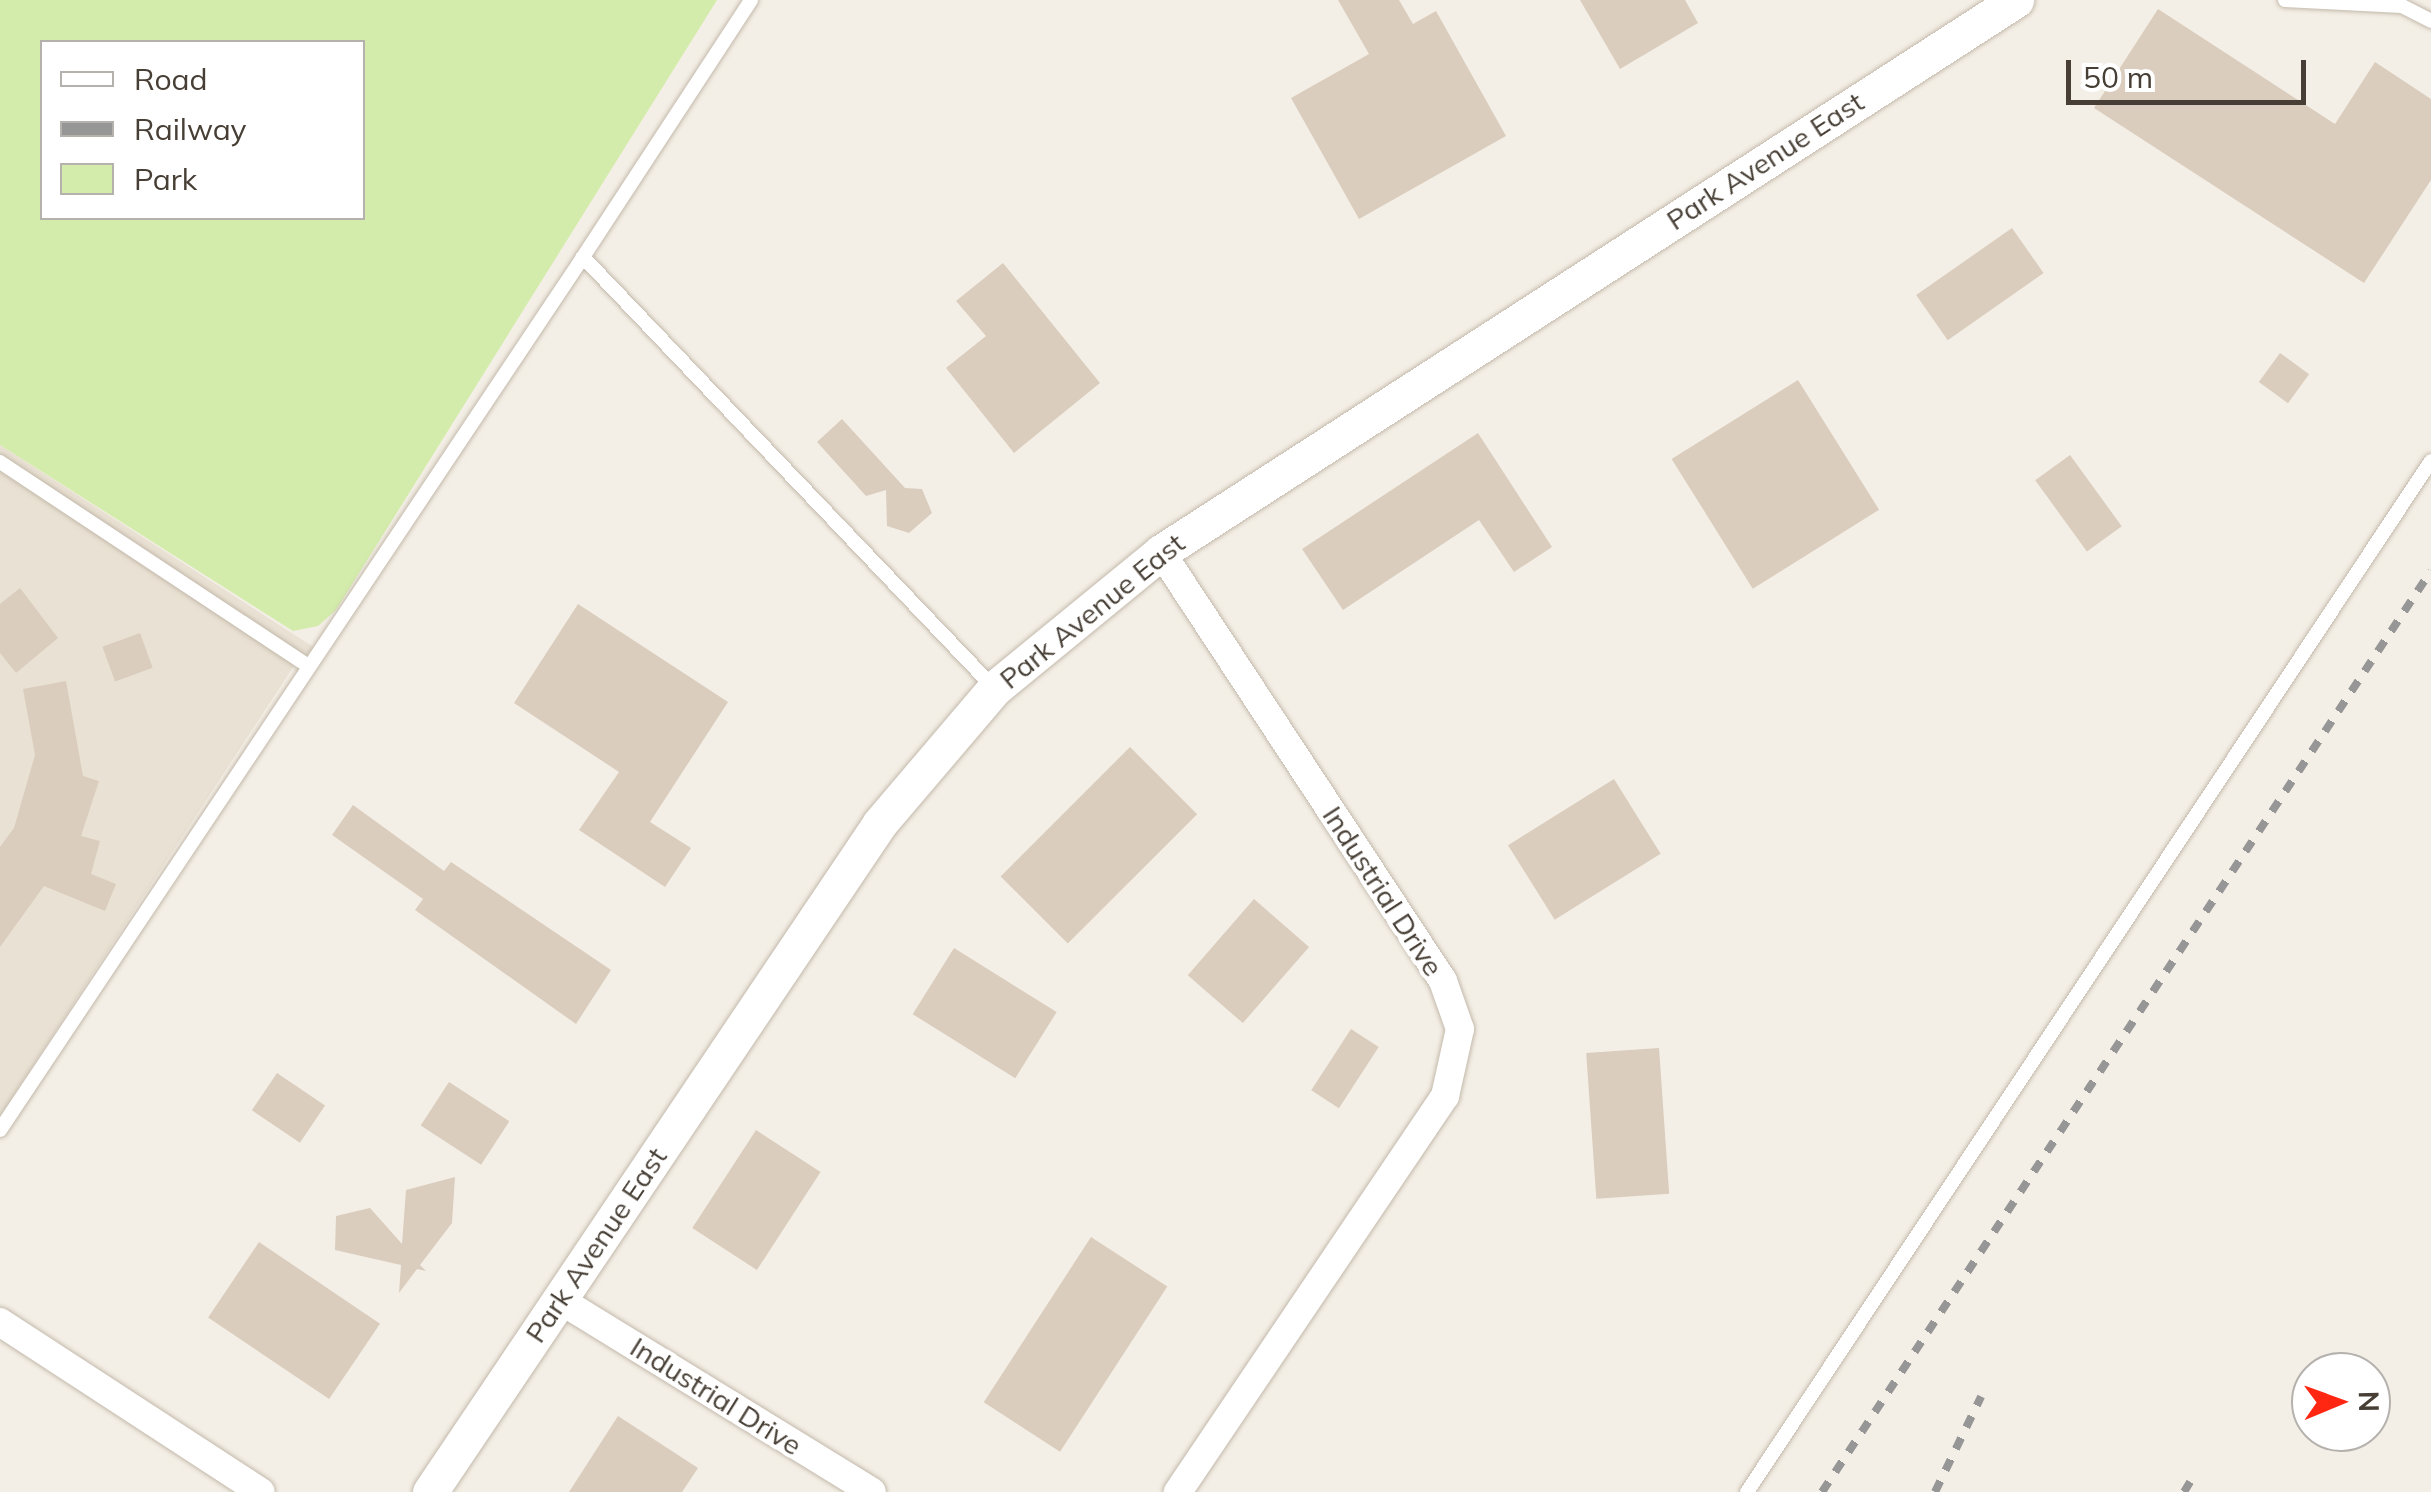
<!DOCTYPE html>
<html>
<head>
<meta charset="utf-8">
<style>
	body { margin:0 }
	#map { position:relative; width:2431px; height:1492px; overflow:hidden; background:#f4efe6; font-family:Mulish,sans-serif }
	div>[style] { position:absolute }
	.residential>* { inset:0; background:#e9e1d3 }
	.green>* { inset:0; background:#d3ecab }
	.building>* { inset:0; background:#dacdbd; transform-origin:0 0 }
	.roads { filter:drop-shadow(0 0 2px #c3b9ab) drop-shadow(0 0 2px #c3b9ab) }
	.service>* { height:14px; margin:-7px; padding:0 7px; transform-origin:7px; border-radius:7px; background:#fff }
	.minor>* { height:28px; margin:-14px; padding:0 14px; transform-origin:14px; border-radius:14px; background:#fff }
	.tertiary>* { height:35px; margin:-17.5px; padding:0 17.5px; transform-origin:17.5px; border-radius:17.5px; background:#fff }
	.rail>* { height:8px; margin-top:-4px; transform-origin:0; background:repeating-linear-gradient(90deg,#969696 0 12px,transparent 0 24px) }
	span { translate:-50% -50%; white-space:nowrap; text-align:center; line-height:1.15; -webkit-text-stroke:8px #fff; paint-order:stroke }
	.street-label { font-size:28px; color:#473f35 }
	.legend { position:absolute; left:40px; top:40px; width:325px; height:180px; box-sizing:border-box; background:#fff; border:2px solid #b5b2ae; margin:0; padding:12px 18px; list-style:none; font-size:30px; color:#473f35 }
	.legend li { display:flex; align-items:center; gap:20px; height:50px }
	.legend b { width:50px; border:2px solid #b5b2ae }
	.north { position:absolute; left:2291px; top:1352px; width:100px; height:100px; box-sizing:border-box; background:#fff; border:2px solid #b5b2ae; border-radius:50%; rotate:89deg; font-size:28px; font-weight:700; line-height:40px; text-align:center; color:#473f35 }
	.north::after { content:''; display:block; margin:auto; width:35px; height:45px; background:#ff2712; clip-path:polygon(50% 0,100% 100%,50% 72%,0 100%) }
	.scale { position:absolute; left:2066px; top:60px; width:240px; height:45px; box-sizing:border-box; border:5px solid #473f35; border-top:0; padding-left:12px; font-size:30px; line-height:35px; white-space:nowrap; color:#473f35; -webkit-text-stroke:8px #fff; paint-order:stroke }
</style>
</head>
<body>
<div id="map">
	<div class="residential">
		<i style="clip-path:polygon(0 445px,315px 648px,297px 661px,0 1116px)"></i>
	</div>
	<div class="green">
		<i style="clip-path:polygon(evenodd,0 0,717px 0,336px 610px,318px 626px,293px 631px,0 445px,0 0,42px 42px,362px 42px,362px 218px,42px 218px,42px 42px)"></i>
	</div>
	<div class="building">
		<i style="clip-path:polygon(1338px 0,1399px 0,1413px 24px,1436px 11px,1506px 136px,1359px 219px,1291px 98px,1369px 54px)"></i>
		<i style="clip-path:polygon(1580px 0,1685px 0,1698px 23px,1620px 69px)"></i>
		<i style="clip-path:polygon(2158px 9px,2335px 124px,2375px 62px,2431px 99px,2431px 180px,2364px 283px,2094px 108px)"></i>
		<i style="left:2012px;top:228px;width:55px;height:117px;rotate:55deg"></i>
		<i style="clip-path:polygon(1003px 263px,1100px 383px,1014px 453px,946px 368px,986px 336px,956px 301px)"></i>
		<i style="left:2280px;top:353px;width:36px;height:36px;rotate:36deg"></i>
		<i style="left:1798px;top:380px;width:153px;height:149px;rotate:58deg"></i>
		<i style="clip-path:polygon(842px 419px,905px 488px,922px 489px,932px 513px,909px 533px,887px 526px,886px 490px,866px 496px,817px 442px)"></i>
		<i style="clip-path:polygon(1478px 433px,1552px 547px,1514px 572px,1479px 520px,1343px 610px,1302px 549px)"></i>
		<i style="left:2070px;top:455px;width:88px;height:43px;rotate:54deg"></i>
		<i style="clip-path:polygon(20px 588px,58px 638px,16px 673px,0 653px,0 604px)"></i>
		<i style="clip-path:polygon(578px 604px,728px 702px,650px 822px,691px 848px,665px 887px,579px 830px,619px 772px,514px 703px)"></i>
		<i style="left:140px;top:633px;width:37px;height:40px;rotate:70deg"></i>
		<i style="clip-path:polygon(66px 681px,83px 776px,99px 781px,81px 836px,100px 841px,91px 874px,116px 884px,105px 911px,44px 886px,0 947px,0 847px,14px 828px,35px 755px,23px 689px)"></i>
		<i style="left:1130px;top:747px;width:95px;height:183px;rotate:45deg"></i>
		<i style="left:1614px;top:779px;width:88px;height:125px;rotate:58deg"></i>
		<i style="clip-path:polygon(353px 805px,444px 871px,451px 862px,611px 970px,576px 1024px,415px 910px,423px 899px,332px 835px)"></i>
		<i style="left:1254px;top:899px;width:73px;height:101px;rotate:41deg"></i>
		<i style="left:954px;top:948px;width:121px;height:78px;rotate:32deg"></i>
		<i style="left:1351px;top:1029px;width:33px;height:73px;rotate:33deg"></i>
		<i style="left:1659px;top:1048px;width:146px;height:73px;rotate:86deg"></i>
		<i style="left:277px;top:1073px;width:58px;height:45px;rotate:34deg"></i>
		<i style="left:449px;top:1082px;width:72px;height:52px;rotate:33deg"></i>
		<i style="left:756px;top:1130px;width:77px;height:117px;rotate:33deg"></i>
		<i style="clip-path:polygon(455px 1177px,452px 1223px,420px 1265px,426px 1271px,417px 1269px,399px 1293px,401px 1265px,335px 1250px,336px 1216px,370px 1208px,402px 1244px,406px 1190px)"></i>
		<i style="left:1091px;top:1237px;width:91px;height:197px;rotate:33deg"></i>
		<i style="left:259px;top:1242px;width:146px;height:91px;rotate:34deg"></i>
		<i style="clip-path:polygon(618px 1416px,698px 1468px,682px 1492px,569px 1492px)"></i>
	</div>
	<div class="roads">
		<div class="service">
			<i style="left:2285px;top:0;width:117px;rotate:2.9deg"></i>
			<i style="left:2402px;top:6px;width:33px;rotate:27deg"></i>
			<i style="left:583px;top:257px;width:307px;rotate:-56.8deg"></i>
			<i style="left:0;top:462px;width:369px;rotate:33.5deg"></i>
			<i style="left:0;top:1130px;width:1050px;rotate:-56.26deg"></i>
			<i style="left:583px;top:257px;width:594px;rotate:46.36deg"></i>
			<i style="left:1747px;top:1492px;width:1237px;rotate:-56.44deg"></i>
		</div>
		<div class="minor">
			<i style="left:1161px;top:552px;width:513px;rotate:56.68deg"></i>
			<i style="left:1443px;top:981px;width:51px;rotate:70.5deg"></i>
			<i style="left:1460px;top:1029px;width:69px;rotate:102.6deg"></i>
			<i style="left:1445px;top:1096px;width:478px;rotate:124deg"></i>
			<i style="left:560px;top:1300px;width:366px;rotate:31.6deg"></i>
			<i style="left:0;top:1322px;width:311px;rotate:33.1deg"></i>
		</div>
		<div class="tertiary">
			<i style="left:430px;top:1492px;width:806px;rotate:-56.07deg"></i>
			<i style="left:880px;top:823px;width:177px;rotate:-49.6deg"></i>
			<i style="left:995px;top:688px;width:215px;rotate:-39.3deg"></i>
			<i style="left:1161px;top:552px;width:1018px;rotate:-32.85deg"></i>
		</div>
	</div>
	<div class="rail">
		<i style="left:1822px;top:1492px;width:1104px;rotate:-56.53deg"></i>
		<i style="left:1935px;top:1492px;width:106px;rotate:-64.2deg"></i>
		<i style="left:2184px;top:1492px;width:12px;rotate:-59deg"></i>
	</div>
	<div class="street-label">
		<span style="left:1765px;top:161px;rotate:-33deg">Park Avenue East</span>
		<span style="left:1092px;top:611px;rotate:-39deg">Park Avenue East</span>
		<span style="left:1383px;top:891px;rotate:57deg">Industrial Drive</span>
		<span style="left:596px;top:1245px;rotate:-56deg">Park Avenue East</span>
		<span style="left:716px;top:1396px;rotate:32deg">Industrial Drive</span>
	</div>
	<ul class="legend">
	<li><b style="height:12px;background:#fff"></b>Road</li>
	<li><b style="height:12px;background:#969696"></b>Railway</li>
	<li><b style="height:28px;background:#d3ecab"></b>Park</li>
	</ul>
	<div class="north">N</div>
	<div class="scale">50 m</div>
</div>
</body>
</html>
